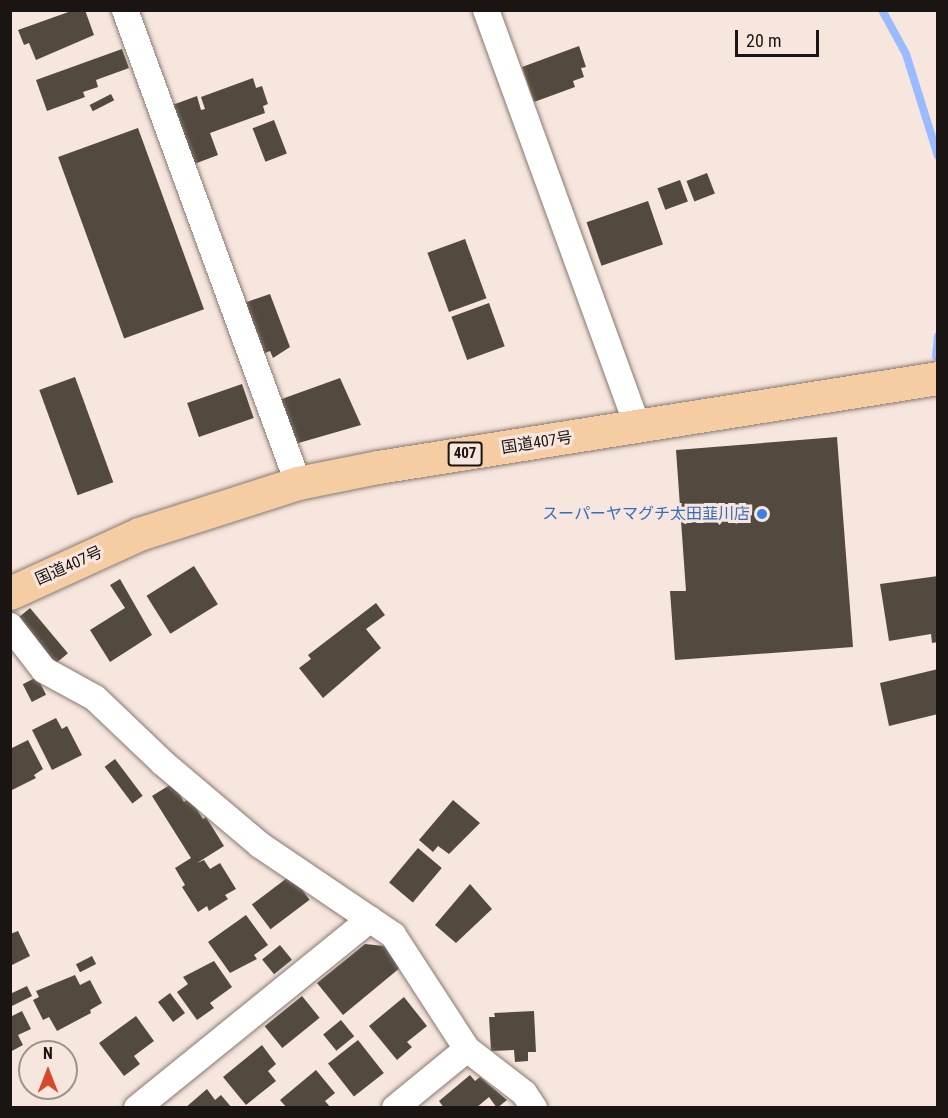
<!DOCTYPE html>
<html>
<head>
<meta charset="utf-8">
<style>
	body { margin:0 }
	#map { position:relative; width:948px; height:1118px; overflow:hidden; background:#f6e6dd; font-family:"Roboto Condensed","Noto Sans JP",sans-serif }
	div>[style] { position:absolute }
	.stream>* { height:8px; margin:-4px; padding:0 4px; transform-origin:4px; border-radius:4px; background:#9abbff }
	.building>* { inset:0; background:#534a3f; transform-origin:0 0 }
	.roads { filter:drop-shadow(0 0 2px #877971) drop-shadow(0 0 2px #877971) }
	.minor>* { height:26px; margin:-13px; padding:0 13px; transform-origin:13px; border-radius:13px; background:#fff }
	.trunk>* { height:33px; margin:-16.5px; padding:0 16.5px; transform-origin:16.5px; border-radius:16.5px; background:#f6cca2 }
	.dots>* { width:16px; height:16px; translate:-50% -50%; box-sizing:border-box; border:3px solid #f6e6dd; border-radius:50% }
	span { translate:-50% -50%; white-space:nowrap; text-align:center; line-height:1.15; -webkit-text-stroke:6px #f6e6dd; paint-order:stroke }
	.shield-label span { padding:2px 4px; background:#f6e6dd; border:2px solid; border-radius:4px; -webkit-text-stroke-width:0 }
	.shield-label { font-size:15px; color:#1a1512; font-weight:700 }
	.street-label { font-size:16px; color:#1a1512 }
	.shop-label { font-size:16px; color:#366cbe }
	.right { translate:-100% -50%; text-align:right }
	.frame { position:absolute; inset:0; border:12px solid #1a1512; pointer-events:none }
	.north { position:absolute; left:18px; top:1040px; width:60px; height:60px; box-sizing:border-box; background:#f6e6dd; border:2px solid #9e928c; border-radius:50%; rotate:0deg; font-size:16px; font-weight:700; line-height:24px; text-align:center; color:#1a1512 }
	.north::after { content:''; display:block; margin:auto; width:21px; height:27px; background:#d44a28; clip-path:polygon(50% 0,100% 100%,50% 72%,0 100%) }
	.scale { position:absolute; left:735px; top:30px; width:84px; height:27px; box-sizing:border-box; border:3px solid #1a1512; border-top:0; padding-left:8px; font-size:18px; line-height:21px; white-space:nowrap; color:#1a1512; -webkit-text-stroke:4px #f6e6dd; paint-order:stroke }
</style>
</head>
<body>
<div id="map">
	<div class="stream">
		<i style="left:882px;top:10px;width:50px;rotate:61.4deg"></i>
		<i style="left:906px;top:54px;width:107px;rotate:72.6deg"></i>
		<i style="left:936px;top:356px;width:20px;rotate:-84deg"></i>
	</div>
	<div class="building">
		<i style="clip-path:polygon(74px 10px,85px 10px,94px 35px,36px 60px,29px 43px,24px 45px,18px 30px)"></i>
		<i style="clip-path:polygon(579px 46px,586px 67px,581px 68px,584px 77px,573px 81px,575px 87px,534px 102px,522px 67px)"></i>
		<i style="clip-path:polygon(122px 49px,129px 68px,96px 80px,98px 87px,83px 92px,85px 97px,47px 111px,36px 80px)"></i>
		<i style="clip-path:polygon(253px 78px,256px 88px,262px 86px,268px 104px,263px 106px,265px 113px,210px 133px,218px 155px,189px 166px,167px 107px,197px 96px,201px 110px,205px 109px,201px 97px)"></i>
		<i style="left:111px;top:94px;width:7px;height:24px;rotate:63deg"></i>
		<i style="left:274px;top:120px;width:36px;height:23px;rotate:69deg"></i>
		<i style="left:138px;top:128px;width:193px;height:85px;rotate:70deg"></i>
		<i style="left:707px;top:173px;width:22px;height:22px;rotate:69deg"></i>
		<i style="left:680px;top:180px;width:23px;height:24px;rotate:70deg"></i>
		<i style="left:648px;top:201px;width:46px;height:65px;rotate:71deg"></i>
		<i style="left:465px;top:239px;width:63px;height:40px;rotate:70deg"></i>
		<i style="clip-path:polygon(270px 294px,290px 347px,273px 358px,270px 351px,260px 355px,241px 304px)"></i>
		<i style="left:489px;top:303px;width:46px;height:40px;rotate:70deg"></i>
		<i style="left:75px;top:377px;width:112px;height:38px;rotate:70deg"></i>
		<i style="clip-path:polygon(340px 378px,361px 425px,295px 444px,279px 400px)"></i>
		<i style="left:242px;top:384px;width:36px;height:58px;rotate:71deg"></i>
		<i style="clip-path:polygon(837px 437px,853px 647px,675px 660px,670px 591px,686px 591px,676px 450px)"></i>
		<i style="left:194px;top:566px;width:45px;height:56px;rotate:58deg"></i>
		<i style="clip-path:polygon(938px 576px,938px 642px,932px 643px,931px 634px,889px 641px,880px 584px)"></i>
		<i style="clip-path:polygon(120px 579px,152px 635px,110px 662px,90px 630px,125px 608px,110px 585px)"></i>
		<i style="clip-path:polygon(376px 603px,385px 615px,366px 629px,381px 648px,323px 698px,299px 668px,311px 659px,308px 655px)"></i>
		<i style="left:30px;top:608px;width:59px;height:16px;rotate:50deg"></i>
		<i style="clip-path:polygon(938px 669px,938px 714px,889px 726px,880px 683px)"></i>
		<i style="left:37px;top:677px;width:20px;height:16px;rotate:63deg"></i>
		<i style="clip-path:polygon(56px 718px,62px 729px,67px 726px,82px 755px,52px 770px,32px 730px)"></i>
		<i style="clip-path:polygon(28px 740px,43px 769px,34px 775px,36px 778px,10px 791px,10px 749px)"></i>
		<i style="left:115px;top:759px;width:46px;height:13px;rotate:53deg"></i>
		<i style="clip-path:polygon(173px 783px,184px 802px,190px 798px,203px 819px,206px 817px,224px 846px,197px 863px,204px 860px,210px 869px,220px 863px,236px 889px,225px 895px,228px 899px,209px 911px,207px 906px,198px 912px,182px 887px,185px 885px,175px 868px,191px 858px,152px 796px)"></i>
		<i style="clip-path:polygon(453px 800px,480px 823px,449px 854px,438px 846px,433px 852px,419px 840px)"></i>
		<i style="left:418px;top:848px;width:31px;height:45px;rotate:40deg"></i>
		<i style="left:291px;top:875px;width:31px;height:49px;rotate:53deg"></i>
		<i style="clip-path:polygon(470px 884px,492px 909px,456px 943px,435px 925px)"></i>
		<i style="clip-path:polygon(246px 915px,268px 945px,254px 955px,257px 959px,230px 973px,208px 942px)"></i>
		<i style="clip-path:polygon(18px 931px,30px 956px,10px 966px,10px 934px)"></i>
		<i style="clip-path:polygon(365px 944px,384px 946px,401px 967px,343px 1015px,317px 983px)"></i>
		<i style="left:280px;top:945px;width:19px;height:23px;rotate:51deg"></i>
		<i style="left:92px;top:956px;width:9px;height:18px;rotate:63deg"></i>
		<i style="clip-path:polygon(214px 961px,232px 987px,210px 1003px,214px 1008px,197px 1020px,177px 992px,188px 984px,183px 977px)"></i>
		<i style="clip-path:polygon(75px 975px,80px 985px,90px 980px,102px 1003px,90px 1010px,91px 1013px,57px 1031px,49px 1017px,43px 1020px,33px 1000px,39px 997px,36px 991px)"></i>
		<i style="clip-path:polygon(27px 986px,32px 996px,10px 1007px,10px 994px)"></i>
		<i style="left:170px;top:993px;width:25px;height:15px;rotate:53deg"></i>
		<i style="left:302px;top:996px;width:28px;height:48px;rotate:51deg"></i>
		<i style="clip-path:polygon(404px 997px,427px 1026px,407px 1042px,412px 1047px,397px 1060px,369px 1026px)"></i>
		<i style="clip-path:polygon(22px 1011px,31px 1029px,18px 1035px,23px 1045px,10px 1052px,10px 1017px)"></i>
		<i style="clip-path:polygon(534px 1011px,536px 1052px,528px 1052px,528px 1061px,515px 1062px,514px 1050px,491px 1051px,489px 1017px,495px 1017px,494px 1013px)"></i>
		<i style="clip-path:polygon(136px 1016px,154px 1041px,134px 1056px,140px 1064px,124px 1076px,99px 1043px)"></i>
		<i style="left:341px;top:1020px;width:21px;height:23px;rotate:51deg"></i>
		<i style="left:358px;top:1040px;width:42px;height:38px;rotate:52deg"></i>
		<i style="clip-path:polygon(262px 1045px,276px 1064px,268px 1071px,276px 1081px,246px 1105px,223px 1077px)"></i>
		<i style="clip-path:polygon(316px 1070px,335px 1093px,325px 1101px,331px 1108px,287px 1108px,280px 1100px)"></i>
		<i style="clip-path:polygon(470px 1075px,475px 1081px,480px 1077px,507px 1100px,497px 1108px,489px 1097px,476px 1108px,444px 1108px,439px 1101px)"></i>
		<i style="clip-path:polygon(207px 1089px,215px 1100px,221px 1095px,232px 1108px,185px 1108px)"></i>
	</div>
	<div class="roads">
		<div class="minor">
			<i style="left:125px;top:10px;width:504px;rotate:69.91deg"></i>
			<i style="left:486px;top:10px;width:445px;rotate:70deg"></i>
			<i style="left:10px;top:626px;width:56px;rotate:52.3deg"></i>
			<i style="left:44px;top:670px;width:58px;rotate:28.8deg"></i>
			<i style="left:95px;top:698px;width:94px;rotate:43.7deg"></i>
			<i style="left:163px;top:763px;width:127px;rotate:40.2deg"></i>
			<i style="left:260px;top:845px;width:161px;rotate:34.1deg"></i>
			<i style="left:393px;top:935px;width:136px;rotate:57deg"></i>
			<i style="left:467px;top:1049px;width:72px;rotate:37.7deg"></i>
			<i style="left:524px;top:1093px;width:18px;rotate:56deg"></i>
			<i style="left:137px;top:1108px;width:300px;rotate:-39deg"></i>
			<i style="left:395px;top:1108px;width:93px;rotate:-39.3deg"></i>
		</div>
		<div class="trunk">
			<i style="left:10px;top:593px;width:142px;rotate:-24.6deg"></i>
			<i style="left:139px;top:534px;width:167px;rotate:-17.8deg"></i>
			<i style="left:298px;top:483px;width:82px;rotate:-11.3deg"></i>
			<i style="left:378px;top:467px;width:567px;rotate:-9.03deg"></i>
		</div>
	</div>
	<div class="dots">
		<i style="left:762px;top:514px;background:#3f7fe0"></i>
	</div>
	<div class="shield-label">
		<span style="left:465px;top:454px">407</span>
	</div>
	<div class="street-label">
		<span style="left:537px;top:443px;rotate:-9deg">国道407号</span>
		<span style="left:69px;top:566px;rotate:-24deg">国道407号</span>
	</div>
	<div class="shop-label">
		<span class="right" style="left:750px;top:514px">スーパーヤマグチ太田韮川店</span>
	</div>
	<div class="frame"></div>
	<div class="north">N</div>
	<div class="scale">20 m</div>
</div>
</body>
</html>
